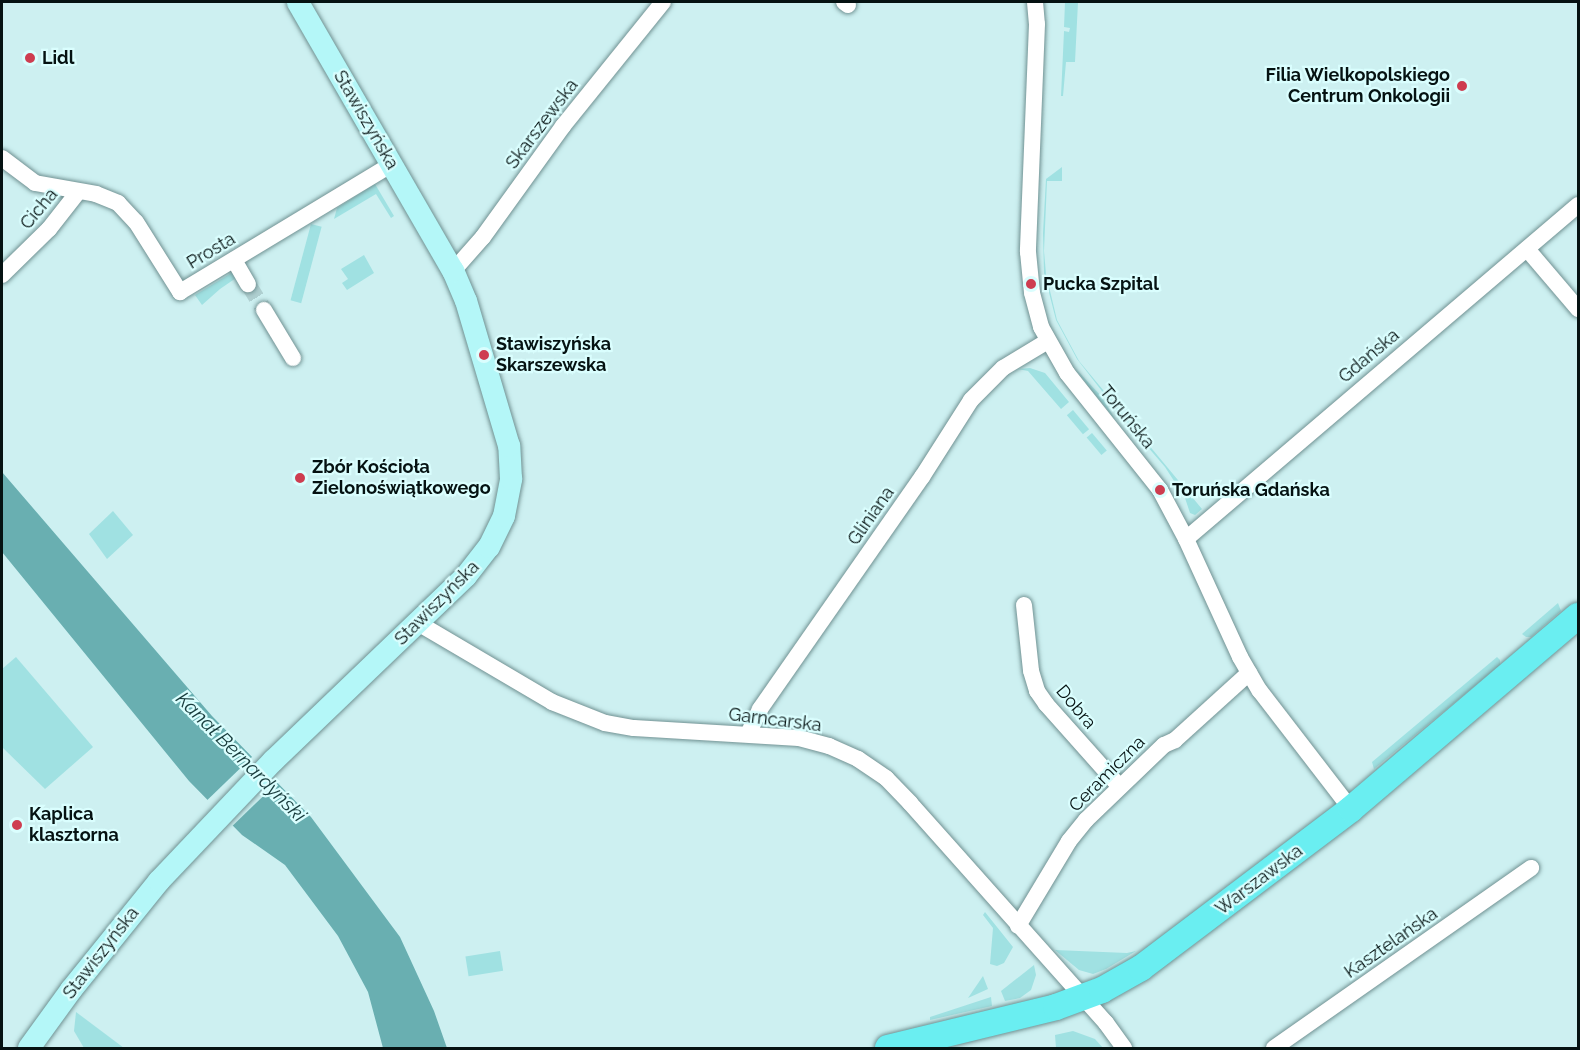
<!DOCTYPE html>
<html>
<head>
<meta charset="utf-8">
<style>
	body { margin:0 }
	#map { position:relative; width:1580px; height:1050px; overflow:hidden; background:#cdf0f1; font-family:Raleway,sans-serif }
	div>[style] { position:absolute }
	.green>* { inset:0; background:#a0e1e2; transform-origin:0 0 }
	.water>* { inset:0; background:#69afb1 }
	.pier>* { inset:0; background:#cdf0f1; transform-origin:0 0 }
	.street-tunnel>* { height:16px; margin-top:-8px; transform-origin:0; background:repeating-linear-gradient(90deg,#afcfd0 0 16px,transparent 0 24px) }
	.roads { filter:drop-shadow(0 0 2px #709192) drop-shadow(0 0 2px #709192) }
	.street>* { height:16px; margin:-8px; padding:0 8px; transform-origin:8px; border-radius:8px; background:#fff }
	.secondary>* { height:22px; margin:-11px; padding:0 11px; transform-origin:11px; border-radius:11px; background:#b4f7f8 }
	.primary>* { height:26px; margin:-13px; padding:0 13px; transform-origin:13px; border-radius:13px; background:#6aeef1 }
	.dots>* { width:16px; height:16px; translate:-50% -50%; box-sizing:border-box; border:3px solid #dafefe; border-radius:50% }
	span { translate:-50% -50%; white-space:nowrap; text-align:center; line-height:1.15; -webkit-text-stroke:4.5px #dafefe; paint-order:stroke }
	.poi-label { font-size:18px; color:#051212; font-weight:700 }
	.left { translate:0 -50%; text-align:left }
	.right { translate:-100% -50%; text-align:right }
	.street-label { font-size:18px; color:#051212 }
	.water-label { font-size:20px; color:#183b3c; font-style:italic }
	.frame { position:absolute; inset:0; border:3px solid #051212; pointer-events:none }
</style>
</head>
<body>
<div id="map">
	<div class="green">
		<i style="clip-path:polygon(1065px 2px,1078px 2px,1075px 62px,1066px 62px,1063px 96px,1061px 96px,1064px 31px,1069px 32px,1070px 28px,1064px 27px)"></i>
		<i style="clip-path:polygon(1062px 167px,1062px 181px,1047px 181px,1044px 251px,1046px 274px,1057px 320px,1079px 361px,1202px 509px,1195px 515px,1190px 513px,1185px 498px,1165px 467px,1122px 417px,1077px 359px,1056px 320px,1044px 273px,1043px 233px,1046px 179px)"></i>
		<i style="clip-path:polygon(375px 184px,394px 216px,391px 218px,376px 194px,334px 219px,337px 208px)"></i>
		<i style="left:311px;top:224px;width:11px;height:79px;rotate:15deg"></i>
		<i style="clip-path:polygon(364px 255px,374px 273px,347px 290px,342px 283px,348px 279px,341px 269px)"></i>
		<i style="clip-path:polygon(233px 272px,236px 278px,220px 289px,202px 305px,195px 295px)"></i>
		<i style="clip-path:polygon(1030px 368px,1045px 373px,1069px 402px,1061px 409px,1028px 371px,1018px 369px)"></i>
		<i style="clip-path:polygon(1075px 368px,1101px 396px,1115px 419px,1089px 387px)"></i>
		<i style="left:1073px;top:410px;width:25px;height:8px;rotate:50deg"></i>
		<i style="left:1092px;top:433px;width:23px;height:7px;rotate:50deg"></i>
		<i style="clip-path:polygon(113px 511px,133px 535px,107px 559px,89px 534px)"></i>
		<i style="clip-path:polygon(1558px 603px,1561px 611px,1531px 637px,1526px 637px,1522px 634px)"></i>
		<i style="clip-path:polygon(16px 657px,93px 747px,45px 789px,2px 747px,2px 669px)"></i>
		<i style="clip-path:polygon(1497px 657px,1500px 660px,1500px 665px,1374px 769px,1372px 762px)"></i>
		<i style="clip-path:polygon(985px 912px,1013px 947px,1004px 963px,997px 966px,990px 964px,993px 928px,983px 915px)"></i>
		<i style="clip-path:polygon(1055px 950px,1127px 953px,1136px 951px,1106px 969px,1093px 974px,1079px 970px)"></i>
		<i style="left:500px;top:951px;width:20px;height:35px;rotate:81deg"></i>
		<i style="clip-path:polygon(1034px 965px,1036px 975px,1031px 990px,1020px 998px,1005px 1001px,1001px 991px)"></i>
		<i style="clip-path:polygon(983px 976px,988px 989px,968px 998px)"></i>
		<i style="clip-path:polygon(991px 997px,992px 1006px,930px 1020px,930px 1017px)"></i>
		<i style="clip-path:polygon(76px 1012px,124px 1048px,84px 1048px,74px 1031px)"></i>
		<i style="clip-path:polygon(1073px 1031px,1095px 1039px,1103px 1048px,1056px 1048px,1055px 1035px)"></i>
	</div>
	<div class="water">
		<i style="clip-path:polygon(2px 472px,212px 716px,311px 817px,400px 937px,434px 1011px,447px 1048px,383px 1048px,368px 992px,338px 936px,285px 865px,242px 835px,189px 781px,2px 552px)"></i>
	</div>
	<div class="pier">
		<i style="left:254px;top:755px;width:36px;height:67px;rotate:46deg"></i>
	</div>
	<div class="street-tunnel">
		<i style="left:248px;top:284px;width:31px;rotate:58deg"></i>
	</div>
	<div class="roads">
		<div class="street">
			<i style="left:844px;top:2px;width:5px;rotate:37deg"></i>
			<i style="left:1035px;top:2px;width:22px;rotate:85deg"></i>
			<i style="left:1037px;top:24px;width:228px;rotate:92.3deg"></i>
			<i style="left:1028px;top:252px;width:41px;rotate:84.4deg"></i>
			<i style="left:1032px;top:293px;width:35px;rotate:75deg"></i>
			<i style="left:1041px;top:327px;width:53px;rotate:60.5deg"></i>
			<i style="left:1067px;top:373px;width:149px;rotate:51.5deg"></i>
			<i style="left:1160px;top:490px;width:55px;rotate:62deg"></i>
			<i style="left:1186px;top:539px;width:130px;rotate:65.4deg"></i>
			<i style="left:1240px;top:657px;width:39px;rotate:60deg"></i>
			<i style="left:1260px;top:691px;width:149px;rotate:52.4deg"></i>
			<i style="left:2px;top:158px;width:41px;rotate:37.1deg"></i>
			<i style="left:35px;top:183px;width:62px;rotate:10.2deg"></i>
			<i style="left:96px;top:194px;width:24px;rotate:22deg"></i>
			<i style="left:118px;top:203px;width:26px;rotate:47deg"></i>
			<i style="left:136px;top:222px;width:83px;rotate:57.8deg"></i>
			<i style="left:180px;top:292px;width:248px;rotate:-31.1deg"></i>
			<i style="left:1527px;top:249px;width:79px;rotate:49.6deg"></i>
			<i style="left:234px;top:260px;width:28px;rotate:60deg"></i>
			<i style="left:453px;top:271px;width:45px;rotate:-48.6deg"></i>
			<i style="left:483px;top:237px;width:137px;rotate:-54.2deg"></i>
			<i style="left:563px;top:126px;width:159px;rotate:-51.1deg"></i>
			<i style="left:2px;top:275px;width:66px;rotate:-44.4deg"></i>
			<i style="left:49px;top:229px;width:47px;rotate:-51.9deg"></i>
			<i style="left:264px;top:310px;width:56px;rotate:58.9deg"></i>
			<i style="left:1186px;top:539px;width:515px;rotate:-40.43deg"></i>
			<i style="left:1024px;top:605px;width:66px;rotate:83.9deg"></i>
			<i style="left:1031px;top:671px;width:21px;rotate:73deg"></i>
			<i style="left:1037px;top:691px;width:16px;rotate:55deg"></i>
			<i style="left:1046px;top:704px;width:111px;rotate:48.3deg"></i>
			<i style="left:418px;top:623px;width:156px;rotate:30.5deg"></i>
			<i style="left:552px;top:702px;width:57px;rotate:21.6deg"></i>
			<i style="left:605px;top:723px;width:29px;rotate:10deg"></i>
			<i style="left:634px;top:728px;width:165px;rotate:3.5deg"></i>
			<i style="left:799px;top:738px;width:31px;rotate:15deg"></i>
			<i style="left:829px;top:746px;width:32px;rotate:24deg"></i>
			<i style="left:858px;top:759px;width:34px;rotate:34deg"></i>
			<i style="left:886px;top:778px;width:35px;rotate:46deg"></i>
			<i style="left:910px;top:803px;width:295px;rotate:48.3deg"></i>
			<i style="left:1106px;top:1023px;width:31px;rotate:54deg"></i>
			<i style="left:748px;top:734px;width:28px;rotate:-64deg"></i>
			<i style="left:760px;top:709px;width:283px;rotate:-55.1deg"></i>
			<i style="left:922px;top:477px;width:91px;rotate:-57.5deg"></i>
			<i style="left:971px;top:400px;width:45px;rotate:-45deg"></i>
			<i style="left:1003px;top:368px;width:52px;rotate:-31deg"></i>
			<i style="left:1018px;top:926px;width:99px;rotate:-59deg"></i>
			<i style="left:1069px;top:841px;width:27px;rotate:-51deg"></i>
			<i style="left:1086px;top:820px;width:108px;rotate:-43.9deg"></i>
			<i style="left:1164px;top:745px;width:12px;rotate:-24deg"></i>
			<i style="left:1175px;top:740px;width:100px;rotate:-42.2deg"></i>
			<i style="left:1274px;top:1048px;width:314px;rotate:-35deg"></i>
		</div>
		<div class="secondary">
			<i style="left:29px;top:1048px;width:72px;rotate:-54.1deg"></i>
			<i style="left:71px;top:990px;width:140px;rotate:-51.1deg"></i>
			<i style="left:159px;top:881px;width:166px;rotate:-46.5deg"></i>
			<i style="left:273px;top:761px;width:267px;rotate:-43.8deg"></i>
			<i style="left:466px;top:576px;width:37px;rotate:-52deg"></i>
			<i style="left:489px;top:547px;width:34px;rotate:-64deg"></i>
			<i style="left:504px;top:516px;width:38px;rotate:-79deg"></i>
			<i style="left:511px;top:479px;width:33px;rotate:-93deg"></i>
			<i style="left:509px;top:446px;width:151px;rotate:-106.5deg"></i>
			<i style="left:466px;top:301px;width:33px;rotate:-113deg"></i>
			<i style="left:453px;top:271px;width:310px;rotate:-120deg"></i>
		</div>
		<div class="primary">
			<i style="left:888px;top:1048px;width:173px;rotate:-13.7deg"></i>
			<i style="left:1056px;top:1007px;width:49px;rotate:-20.3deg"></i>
			<i style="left:1102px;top:990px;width:45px;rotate:-29.4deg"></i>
			<i style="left:1141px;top:968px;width:263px;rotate:-37.1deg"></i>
			<i style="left:1351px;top:809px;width:298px;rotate:-40.4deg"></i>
		</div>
	</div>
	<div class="dots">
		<i style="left:30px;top:58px;background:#ce3d50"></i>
		<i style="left:1462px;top:86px;background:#ce3d50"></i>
		<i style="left:1031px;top:284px;background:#ce3d50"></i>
		<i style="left:484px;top:355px;background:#ce3d50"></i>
		<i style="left:300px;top:478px;background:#ce3d50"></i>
		<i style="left:1160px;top:490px;background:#ce3d50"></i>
		<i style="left:17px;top:825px;background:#ce3d50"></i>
	</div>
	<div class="poi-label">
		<span class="left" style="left:42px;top:58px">Lidl</span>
		<span class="right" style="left:1450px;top:86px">Filia Wielkopolskiego<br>Centrum Onkologii</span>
		<span class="left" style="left:1043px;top:284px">Pucka Szpital</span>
		<span class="left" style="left:496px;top:355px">Stawiszyńska<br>Skarszewska</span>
		<span class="left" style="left:312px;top:478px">Zbór Kościoła<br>Zielonoświątkowego</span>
		<span class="left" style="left:1172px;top:490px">Toruńska Gdańska</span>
		<span class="left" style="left:29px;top:825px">Kaplica<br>klasztorna</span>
	</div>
	<div class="street-label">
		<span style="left:366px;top:120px;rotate:60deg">Stawiszyńska</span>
		<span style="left:542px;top:124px;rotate:-53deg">Skarszewska</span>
		<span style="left:39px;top:209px;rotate:-50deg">Cicha</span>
		<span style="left:211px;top:251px;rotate:-31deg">Prosta</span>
		<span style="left:1369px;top:356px;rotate:-40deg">Gdańska</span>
		<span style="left:1127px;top:417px;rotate:51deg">Toruńska</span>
		<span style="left:871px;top:516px;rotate:-55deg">Gliniana</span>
		<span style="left:437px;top:603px;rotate:-45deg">Stawiszyńska</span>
		<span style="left:1076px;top:707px;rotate:50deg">Dobra</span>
		<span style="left:775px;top:720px;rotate:7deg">Garncarska</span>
		<span style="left:1107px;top:774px;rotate:-45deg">Ceramiczna</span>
		<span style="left:1259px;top:880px;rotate:-37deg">Warszawska</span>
		<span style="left:1391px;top:943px;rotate:-35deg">Kasztelańska</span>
		<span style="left:101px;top:953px;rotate:-52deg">Stawiszyńska</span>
	</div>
	<div class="water-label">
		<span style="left:241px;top:757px;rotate:45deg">Kanał Bernardyński</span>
	</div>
	<div class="frame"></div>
</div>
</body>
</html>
